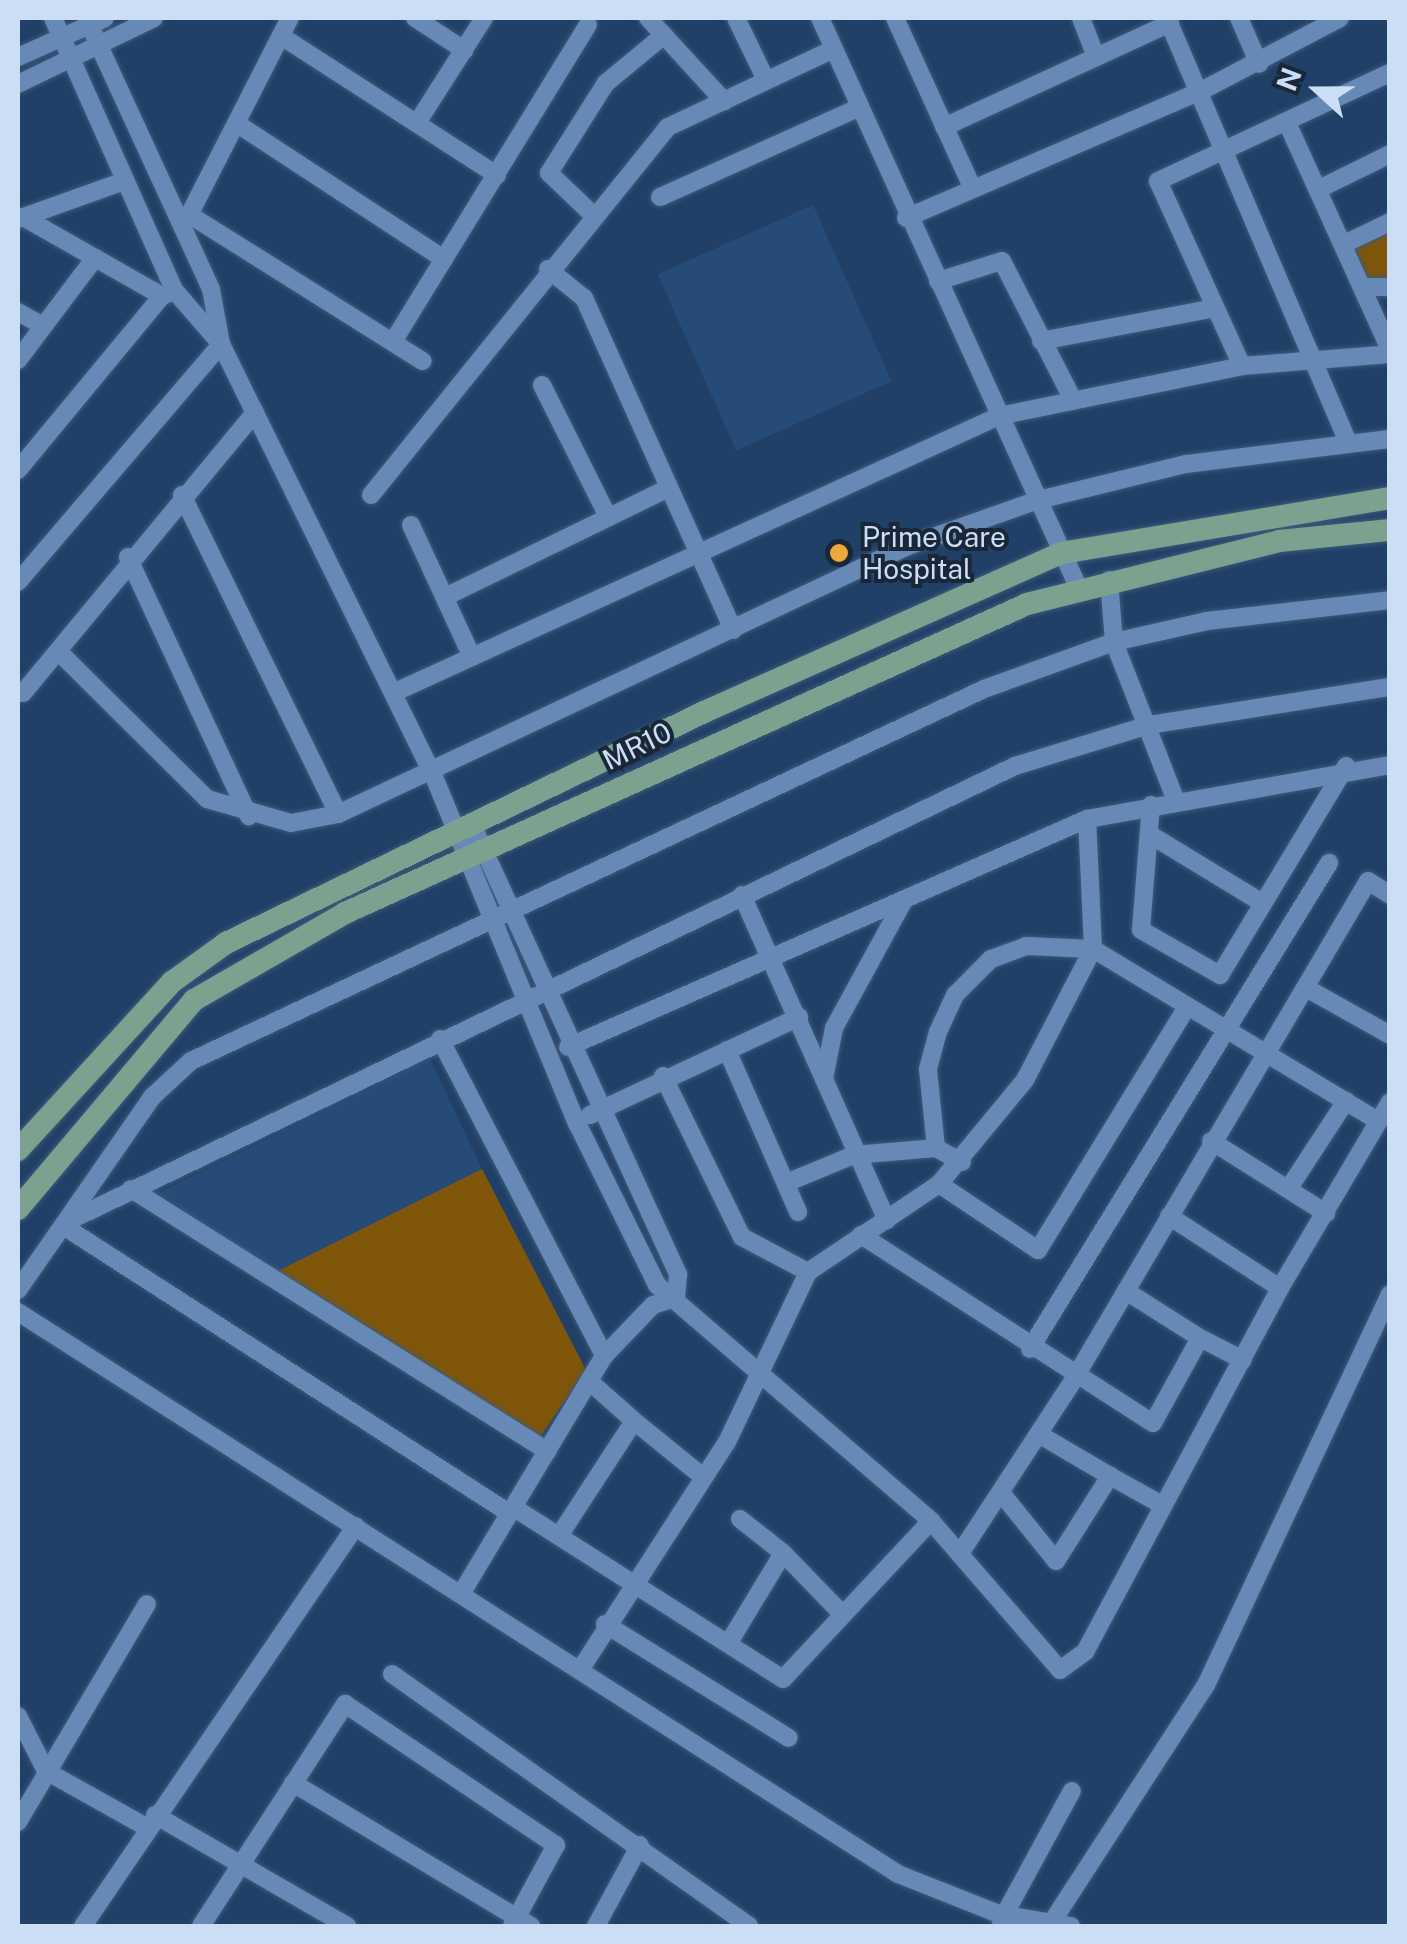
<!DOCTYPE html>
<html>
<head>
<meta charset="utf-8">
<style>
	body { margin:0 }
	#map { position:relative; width:1407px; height:1944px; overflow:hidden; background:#214067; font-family:"Public Sans",sans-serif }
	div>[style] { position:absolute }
	.built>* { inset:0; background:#274b77; transform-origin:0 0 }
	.green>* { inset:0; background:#80560a }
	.roads { filter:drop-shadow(0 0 2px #3e5a7b) drop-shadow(0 0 2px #3e5a7b) }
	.minor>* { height:18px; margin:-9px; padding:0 9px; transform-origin:9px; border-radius:9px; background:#6789b5 }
	.major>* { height:22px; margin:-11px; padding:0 11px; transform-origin:11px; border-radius:11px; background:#7da18f }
	.dots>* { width:28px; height:28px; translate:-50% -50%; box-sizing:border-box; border:5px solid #192739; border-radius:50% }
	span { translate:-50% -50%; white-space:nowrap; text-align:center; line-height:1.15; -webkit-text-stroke:8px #192739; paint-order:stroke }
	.poi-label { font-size:28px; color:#ccdef6 }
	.left { translate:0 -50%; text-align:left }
	.street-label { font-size:28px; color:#ccdef6 }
	.frame { position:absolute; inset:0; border:20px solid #ccdef6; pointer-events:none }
	.north { position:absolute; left:1267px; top:40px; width:100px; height:100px; -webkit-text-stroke:8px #192739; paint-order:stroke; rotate:291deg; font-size:28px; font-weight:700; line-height:40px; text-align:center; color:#ccdef6 }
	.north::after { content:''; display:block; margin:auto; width:35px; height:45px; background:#ccdef6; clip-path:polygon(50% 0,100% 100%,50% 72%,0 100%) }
</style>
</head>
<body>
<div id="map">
	<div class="built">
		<i style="left:813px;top:205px;width:193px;height:170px;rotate:66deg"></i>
		<i style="clip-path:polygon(430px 1059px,482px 1169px,276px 1272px,158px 1193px)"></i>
	</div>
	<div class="green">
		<i style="clip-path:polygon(1389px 228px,1389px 280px,1367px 280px,1354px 246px)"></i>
		<i style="clip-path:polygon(482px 1169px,586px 1370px,538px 1440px,276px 1272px)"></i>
	</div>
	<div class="roads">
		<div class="minor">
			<i style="left:53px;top:18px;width:298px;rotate:66deg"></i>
			<i style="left:174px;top:290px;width:72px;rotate:49deg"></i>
			<i style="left:415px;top:18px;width:59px;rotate:33.1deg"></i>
			<i style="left:648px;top:18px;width:113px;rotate:47.5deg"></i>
			<i style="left:736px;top:18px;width:67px;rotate:64.2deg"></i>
			<i style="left:820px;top:18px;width:627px;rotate:65.6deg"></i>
			<i style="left:895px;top:18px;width:186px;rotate:65.5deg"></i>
			<i style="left:1081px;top:18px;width:42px;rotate:69deg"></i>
			<i style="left:1167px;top:18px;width:461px;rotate:66.9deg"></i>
			<i style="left:1239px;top:18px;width:50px;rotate:66.5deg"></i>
			<i style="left:90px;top:26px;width:289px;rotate:65.3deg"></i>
			<i style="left:211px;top:289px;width:56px;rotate:79.7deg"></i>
			<i style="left:221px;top:344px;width:477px;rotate:63.8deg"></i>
			<i style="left:432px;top:772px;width:380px;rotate:67.6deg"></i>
			<i style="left:577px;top:1123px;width:181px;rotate:63.7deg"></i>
			<i style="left:657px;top:1285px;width:362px;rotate:40.7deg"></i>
			<i style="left:931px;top:1521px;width:197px;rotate:49.1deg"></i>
			<i style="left:1060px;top:1670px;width:31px;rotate:-36deg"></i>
			<i style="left:1085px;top:1652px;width:413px;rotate:-61.8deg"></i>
			<i style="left:281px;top:36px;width:257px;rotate:32.8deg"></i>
			<i style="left:18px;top:57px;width:95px;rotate:-24.1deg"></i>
			<i style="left:18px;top:84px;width:151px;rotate:-25.9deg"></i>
			<i style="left:417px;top:123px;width:125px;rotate:-57.5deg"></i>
			<i style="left:239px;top:125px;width:245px;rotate:33.2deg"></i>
			<i style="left:944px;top:127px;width:249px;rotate:-24.7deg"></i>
			<i style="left:1289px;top:127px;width:245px;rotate:65.6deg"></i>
			<i style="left:1319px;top:189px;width:79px;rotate:-26.2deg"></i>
			<i style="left:660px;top:197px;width:217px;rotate:-24.2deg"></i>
			<i style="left:593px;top:215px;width:61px;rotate:-136.3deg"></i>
			<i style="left:549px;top:173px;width:107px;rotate:-57.7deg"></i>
			<i style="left:606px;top:83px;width:75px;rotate:-39.6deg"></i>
			<i style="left:23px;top:217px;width:160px;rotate:29.6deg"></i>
			<i style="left:162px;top:296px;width:10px;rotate:-24deg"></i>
			<i style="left:193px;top:217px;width:271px;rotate:32.1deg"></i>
			<i style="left:906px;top:218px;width:319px;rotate:-23.3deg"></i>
			<i style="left:1199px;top:92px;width:159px;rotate:-27.7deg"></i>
			<i style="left:18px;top:219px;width:113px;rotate:-19.7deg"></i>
			<i style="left:186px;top:221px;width:228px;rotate:-62.9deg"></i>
			<i style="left:1346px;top:243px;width:49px;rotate:-25.5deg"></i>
			<i style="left:548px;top:269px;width:46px;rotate:38.9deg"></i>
			<i style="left:584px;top:298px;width:364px;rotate:65.8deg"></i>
			<i style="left:938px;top:281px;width:67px;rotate:-17.4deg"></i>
			<i style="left:1002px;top:261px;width:154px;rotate:62.9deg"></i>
			<i style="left:1365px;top:287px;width:25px"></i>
			<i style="left:18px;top:312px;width:29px;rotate:29deg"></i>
			<i style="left:394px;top:340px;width:370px;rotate:-58.4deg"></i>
			<i style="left:1041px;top:341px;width:177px;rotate:-10.7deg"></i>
			<i style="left:18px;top:360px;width:128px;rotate:-53deg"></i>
			<i style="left:1242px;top:366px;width:203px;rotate:-114.4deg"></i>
			<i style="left:1158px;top:181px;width:256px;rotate:-25deg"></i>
			<i style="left:542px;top:385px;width:148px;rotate:63.4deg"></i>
			<i style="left:18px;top:470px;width:226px;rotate:-50.4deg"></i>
			<i style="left:182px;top:495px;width:355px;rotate:63.9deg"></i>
			<i style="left:371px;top:495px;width:473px;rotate:-51.1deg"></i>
			<i style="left:668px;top:127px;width:181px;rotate:-25.2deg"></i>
			<i style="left:411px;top:525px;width:145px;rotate:65.2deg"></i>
			<i style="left:128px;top:557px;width:286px;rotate:65deg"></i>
			<i style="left:1109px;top:580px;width:62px;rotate:85.4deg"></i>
			<i style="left:1114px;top:642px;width:171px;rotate:68.7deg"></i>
			<i style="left:18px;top:582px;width:313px;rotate:-49.5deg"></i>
			<i style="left:445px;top:597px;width:246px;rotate:-26deg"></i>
			<i style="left:58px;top:651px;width:210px;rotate:44.8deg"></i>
			<i style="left:207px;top:799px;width:87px;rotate:15.9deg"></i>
			<i style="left:291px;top:823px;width:48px;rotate:-10.8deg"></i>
			<i style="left:338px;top:814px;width:630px;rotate:-25.18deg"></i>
			<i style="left:908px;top:546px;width:138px;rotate:-19.5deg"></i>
			<i style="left:1038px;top:500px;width:152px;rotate:-13.7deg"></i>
			<i style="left:1186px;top:464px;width:206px;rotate:-7deg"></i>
			<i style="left:23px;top:693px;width:364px;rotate:-50.4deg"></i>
			<i style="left:393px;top:693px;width:666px;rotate:-24.56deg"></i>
			<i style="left:999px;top:416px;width:248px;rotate:-11.6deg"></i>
			<i style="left:1242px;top:366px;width:148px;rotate:-4.6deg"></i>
			<i style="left:1151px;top:805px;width:125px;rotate:94.6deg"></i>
			<i style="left:1141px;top:930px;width:91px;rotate:29.7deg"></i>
			<i style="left:1220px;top:975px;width:244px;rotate:-58.9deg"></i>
			<i style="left:471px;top:822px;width:498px;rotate:65.4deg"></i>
			<i style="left:678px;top:1275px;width:23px;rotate:95deg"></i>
			<i style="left:1149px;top:834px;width:129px;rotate:31.3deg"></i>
			<i style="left:742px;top:895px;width:356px;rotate:66deg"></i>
			<i style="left:1308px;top:989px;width:94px;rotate:29.3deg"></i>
			<i style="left:440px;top:1039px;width:357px;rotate:62.6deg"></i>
			<i style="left:568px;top:1047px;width:567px;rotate:-23.72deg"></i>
			<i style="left:1087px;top:819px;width:308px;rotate:-10.1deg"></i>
			<i style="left:727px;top:1050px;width:177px;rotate:66.3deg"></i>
			<i style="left:663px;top:1076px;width:179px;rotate:63.9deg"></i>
			<i style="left:742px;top:1237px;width:75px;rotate:27.9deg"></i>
			<i style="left:824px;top:1079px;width:52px;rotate:-78.9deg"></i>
			<i style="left:834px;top:1028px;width:146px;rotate:-61.3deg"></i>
			<i style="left:590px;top:1115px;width:231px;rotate:-25.1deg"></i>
			<i style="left:1211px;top:1141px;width:136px;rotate:32.1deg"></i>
			<i style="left:962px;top:1162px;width:30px;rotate:-152deg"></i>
			<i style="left:936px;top:1148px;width:79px;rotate:-95.8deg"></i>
			<i style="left:928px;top:1069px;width:38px;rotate:-75deg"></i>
			<i style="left:938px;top:1032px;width:41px;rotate:-65.3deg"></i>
			<i style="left:955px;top:995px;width:51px;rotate:-45deg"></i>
			<i style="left:991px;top:959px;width:37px;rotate:-20deg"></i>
			<i style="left:1026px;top:946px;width:67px;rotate:2.6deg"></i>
			<i style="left:1093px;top:949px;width:333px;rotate:31.1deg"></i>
			<i style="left:786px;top:1183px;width:74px;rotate:-22.4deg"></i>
			<i style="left:854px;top:1155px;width:82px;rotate:-4.9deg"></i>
			<i style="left:939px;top:1184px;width:119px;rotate:33.7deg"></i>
			<i style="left:1038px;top:1250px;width:281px;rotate:-58.5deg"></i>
			<i style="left:1289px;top:1188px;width:104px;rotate:-56.8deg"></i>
			<i style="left:131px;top:1189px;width:492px;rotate:32.2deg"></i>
			<i style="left:1169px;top:1216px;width:132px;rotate:33deg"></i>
			<i style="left:1280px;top:1288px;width:216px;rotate:-59.4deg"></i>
			<i style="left:77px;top:1217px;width:1041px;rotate:-25.68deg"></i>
			<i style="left:1015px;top:766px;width:140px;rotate:-17deg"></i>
			<i style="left:1149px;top:725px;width:244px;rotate:-9deg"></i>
			<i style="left:68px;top:1229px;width:525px;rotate:32.78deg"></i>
			<i style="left:861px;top:1235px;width:347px;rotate:32.8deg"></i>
			<i style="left:1153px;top:1423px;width:97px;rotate:-61.1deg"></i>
			<i style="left:1200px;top:1338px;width:88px;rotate:-147.6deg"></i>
			<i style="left:18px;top:1290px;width:235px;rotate:-55.2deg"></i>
			<i style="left:152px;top:1097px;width:53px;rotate:-42.7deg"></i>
			<i style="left:191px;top:1061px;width:876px;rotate:-25.13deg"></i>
			<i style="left:984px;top:689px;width:138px;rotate:-19.9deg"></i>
			<i style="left:1114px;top:642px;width:95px;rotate:-12.7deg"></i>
			<i style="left:1207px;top:621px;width:184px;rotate:-6.5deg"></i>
			<i style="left:18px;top:1312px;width:1044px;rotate:32.56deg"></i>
			<i style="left:898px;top:1874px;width:109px;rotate:21.6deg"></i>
			<i style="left:999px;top:1914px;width:73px;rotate:9.5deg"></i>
			<i style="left:1200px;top:1338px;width:48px;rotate:27.1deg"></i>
			<i style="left:1030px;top:1349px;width:571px;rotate:-58.4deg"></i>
			<i style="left:589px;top:1381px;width:60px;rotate:41.6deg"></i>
			<i style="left:1110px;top:1476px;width:60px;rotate:29.1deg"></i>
			<i style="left:1002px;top:1494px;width:86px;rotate:51.1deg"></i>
			<i style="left:1056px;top:1561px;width:101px;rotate:-57.6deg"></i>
			<i style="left:1110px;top:1476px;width:81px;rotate:-149.6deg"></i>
			<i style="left:513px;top:1507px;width:320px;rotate:32.5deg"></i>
			<i style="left:783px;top:1679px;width:216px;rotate:-46.9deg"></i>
			<i style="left:740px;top:1519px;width:55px;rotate:38.3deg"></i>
			<i style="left:559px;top:1536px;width:137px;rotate:-56.9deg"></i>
			<i style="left:634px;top:1421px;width:87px;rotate:39deg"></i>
			<i style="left:961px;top:1552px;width:207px;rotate:-56.8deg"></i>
			<i style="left:1074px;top:1379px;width:578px;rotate:-59.44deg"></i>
			<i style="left:1368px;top:881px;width:26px;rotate:32deg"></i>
			<i style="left:461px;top:1594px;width:278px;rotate:-59deg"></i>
			<i style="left:604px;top:1356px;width:71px;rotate:-46.1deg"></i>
			<i style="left:653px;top:1305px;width:24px;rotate:-17deg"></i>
			<i style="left:605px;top:1624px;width:216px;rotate:31.8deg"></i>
			<i style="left:731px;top:1639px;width:100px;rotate:-58.8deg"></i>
			<i style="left:783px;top:1553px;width:86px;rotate:45.9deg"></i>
			<i style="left:580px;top:1670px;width:271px;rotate:-57.2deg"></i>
			<i style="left:727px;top:1442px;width:188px;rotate:-64.5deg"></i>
			<i style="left:808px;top:1272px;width:158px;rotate:-33.9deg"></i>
			<i style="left:939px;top:1184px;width:135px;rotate:-50.4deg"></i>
			<i style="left:1025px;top:1080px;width:148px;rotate:-62.6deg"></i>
			<i style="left:1093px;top:949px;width:130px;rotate:-92.6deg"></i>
			<i style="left:392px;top:1674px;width:437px;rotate:35.2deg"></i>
			<i style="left:18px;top:1716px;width:62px;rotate:63deg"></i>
			<i style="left:46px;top:1771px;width:115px;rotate:29.2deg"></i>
			<i style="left:293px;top:1783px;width:278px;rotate:31deg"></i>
			<i style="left:155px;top:1815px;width:222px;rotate:30deg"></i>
			<i style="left:18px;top:1822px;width:253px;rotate:-59.4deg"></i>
			<i style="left:1001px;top:1921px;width:148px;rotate:-61.4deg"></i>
			<i style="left:1052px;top:1922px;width:283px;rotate:-57deg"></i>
			<i style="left:1206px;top:1685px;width:432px;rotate:-64.8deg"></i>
			<i style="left:83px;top:1926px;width:484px;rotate:-55.7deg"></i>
			<i style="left:201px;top:1926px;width:265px;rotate:-57deg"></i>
			<i style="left:345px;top:1704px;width:254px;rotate:33.8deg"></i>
			<i style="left:556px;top:1845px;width:92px;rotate:118.5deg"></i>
			<i style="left:596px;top:1926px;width:92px;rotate:-61.5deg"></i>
		</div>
		<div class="major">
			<i style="left:18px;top:1150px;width:228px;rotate:-47.5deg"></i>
			<i style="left:172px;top:982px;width:67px;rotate:-35.8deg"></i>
			<i style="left:226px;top:943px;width:531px;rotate:-25.79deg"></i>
			<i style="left:704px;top:712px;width:391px;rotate:-24deg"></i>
			<i style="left:1061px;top:553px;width:334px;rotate:-9.5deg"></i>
			<i style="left:18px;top:1209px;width:273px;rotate:-49.9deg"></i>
			<i style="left:194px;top:1000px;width:174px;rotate:-29.9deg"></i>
			<i style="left:345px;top:913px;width:749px;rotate:-24.37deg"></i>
			<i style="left:1027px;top:604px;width:260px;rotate:-14deg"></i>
			<i style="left:1279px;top:541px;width:112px;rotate:-5.7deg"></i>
		</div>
	</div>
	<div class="dots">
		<i style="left:839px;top:553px;background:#eda83b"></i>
	</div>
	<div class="poi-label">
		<span class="left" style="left:862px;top:553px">Prime Care<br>Hospital</span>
	</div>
	<div class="street-label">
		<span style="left:637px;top:746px;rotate:-26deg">MR10</span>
	</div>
	<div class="frame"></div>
	<div class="north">N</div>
</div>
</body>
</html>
